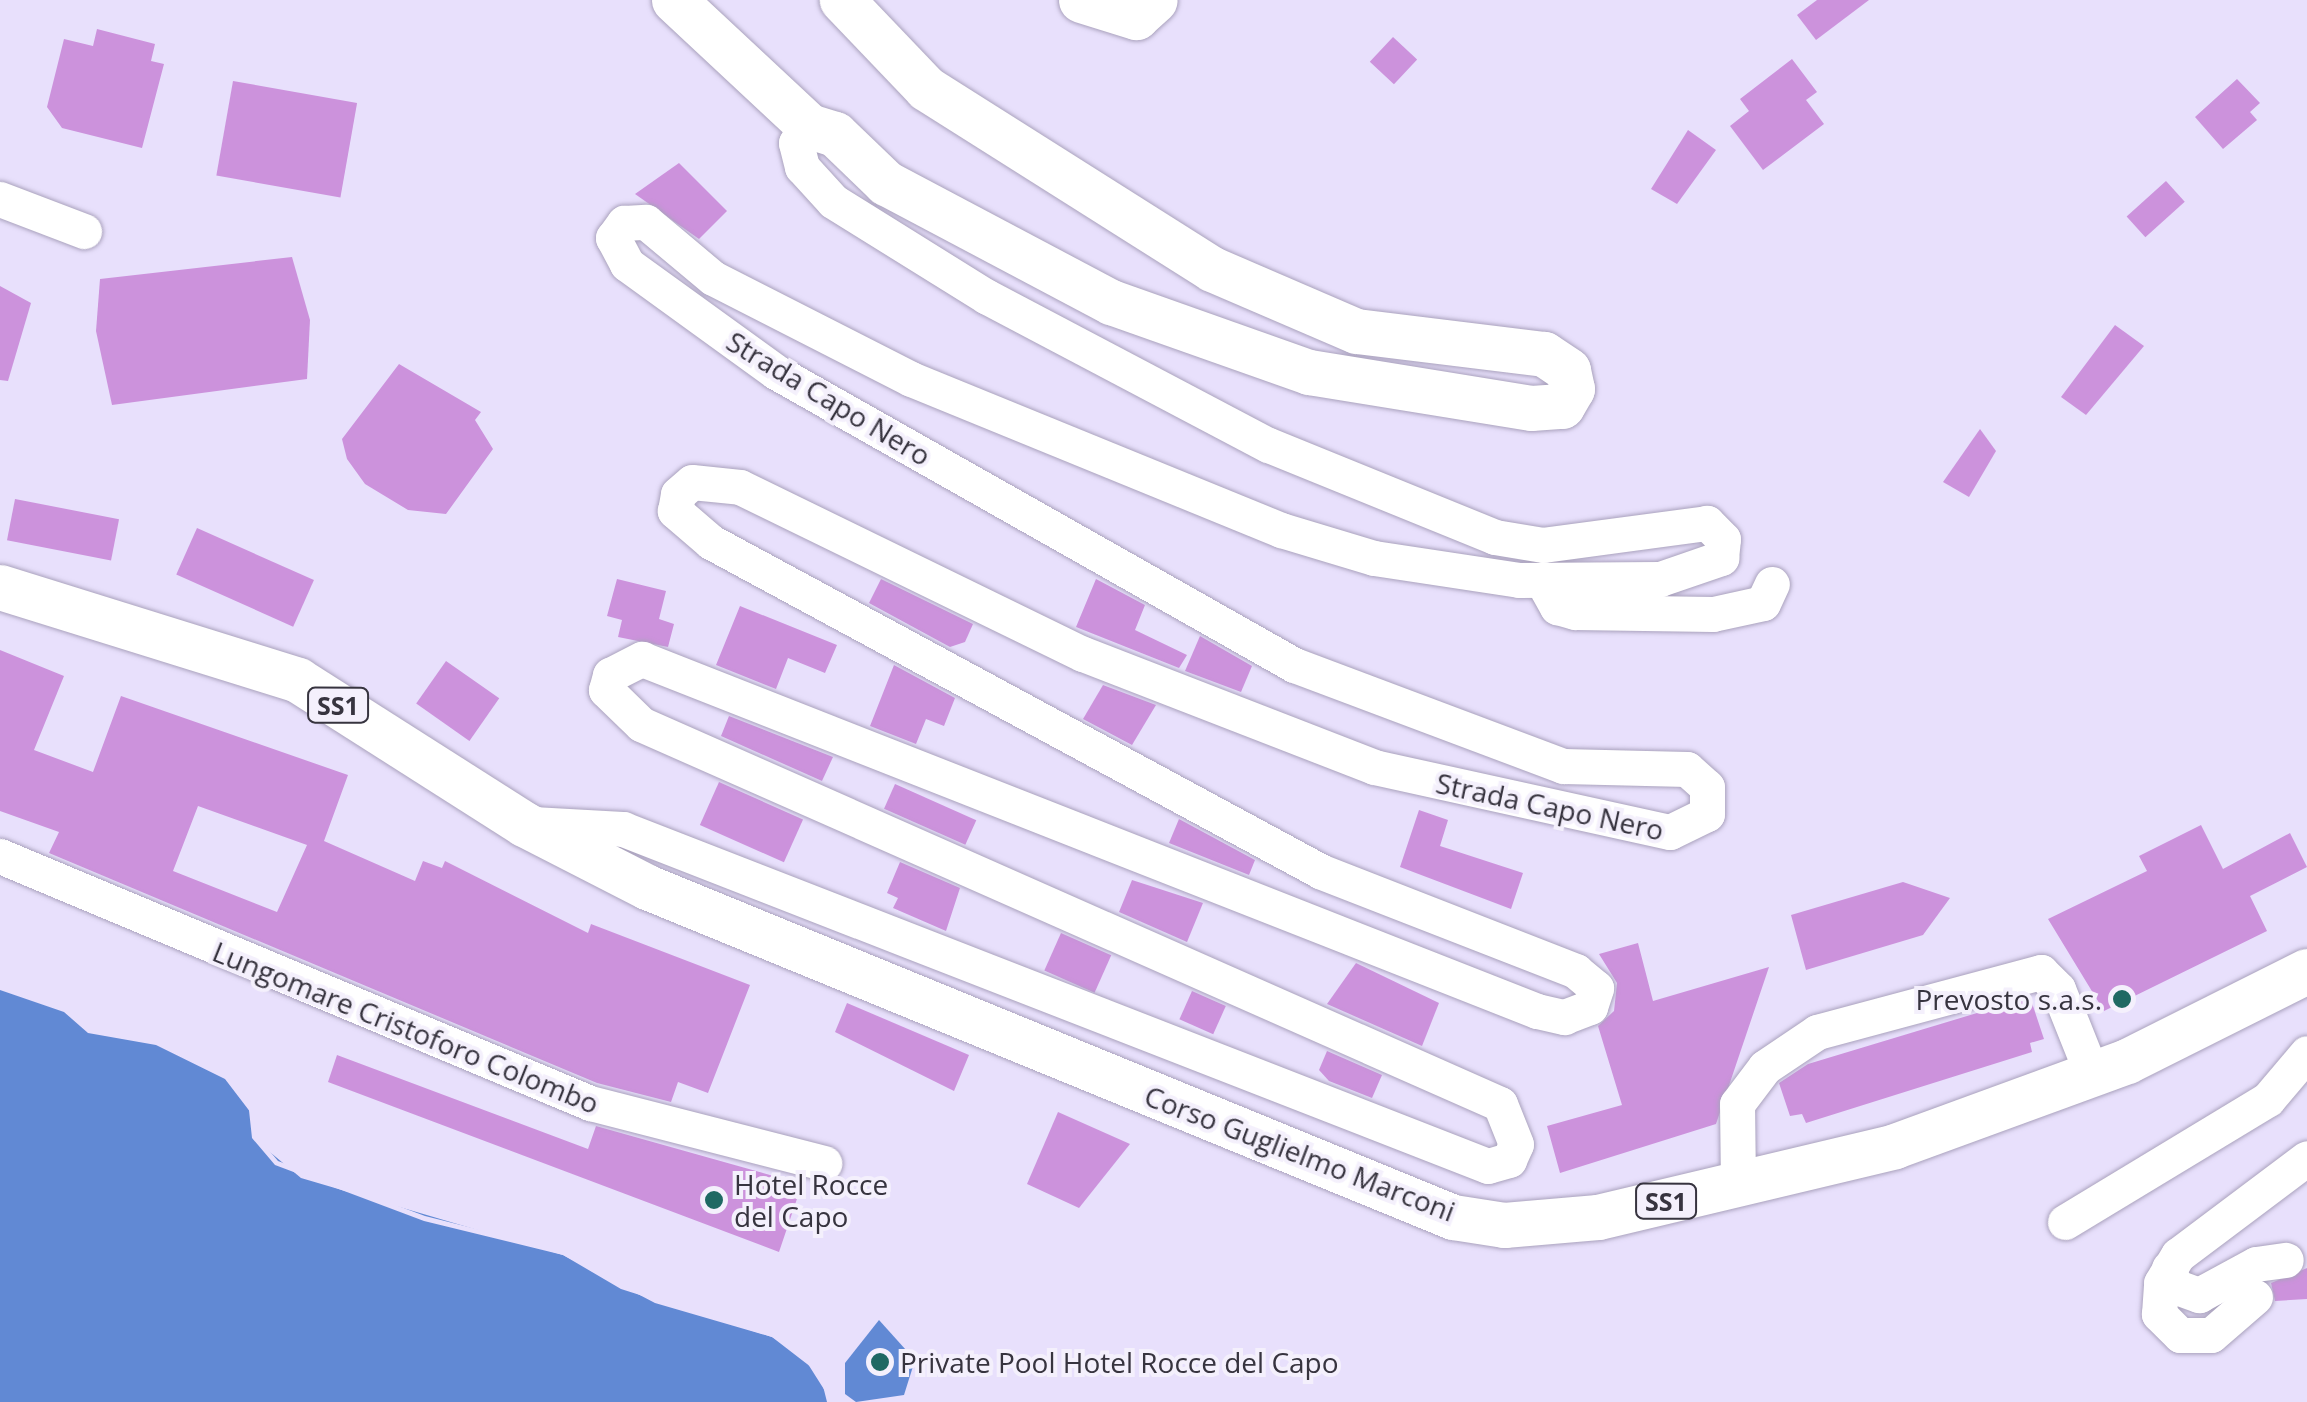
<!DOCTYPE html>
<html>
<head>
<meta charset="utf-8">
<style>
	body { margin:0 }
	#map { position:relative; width:2307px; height:1402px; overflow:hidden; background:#e8e0fc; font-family:"Open Sans",sans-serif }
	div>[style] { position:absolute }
	.water>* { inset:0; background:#6189d4 }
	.pier>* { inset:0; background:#e8e0fc }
	.building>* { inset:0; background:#cc92dc; transform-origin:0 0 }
	.roads { filter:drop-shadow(0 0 2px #aaa2bd) drop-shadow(0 0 2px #aaa2bd) }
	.minor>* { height:35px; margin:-17.5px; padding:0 17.5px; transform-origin:17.5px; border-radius:17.5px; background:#fff }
	.major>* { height:45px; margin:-22.5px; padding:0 22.5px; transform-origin:22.5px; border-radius:22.5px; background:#fff }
	.dots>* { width:28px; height:28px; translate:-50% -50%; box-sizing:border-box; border:5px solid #f4f0fc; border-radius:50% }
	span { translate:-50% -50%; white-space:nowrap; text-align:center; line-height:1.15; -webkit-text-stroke:8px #f4f0fc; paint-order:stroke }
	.shield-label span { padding:2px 8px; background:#f4f0fc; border:2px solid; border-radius:8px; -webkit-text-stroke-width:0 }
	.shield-label { font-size:25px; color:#37343f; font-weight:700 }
	.street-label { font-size:28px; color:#37343f }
	.poi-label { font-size:28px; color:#37343f }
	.right { translate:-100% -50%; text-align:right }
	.left { translate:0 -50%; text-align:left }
</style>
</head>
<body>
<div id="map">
	<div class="water">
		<i style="clip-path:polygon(0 990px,64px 1012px,88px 1033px,156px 1045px,225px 1079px,251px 1113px,253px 1138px,301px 1178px,563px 1255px,621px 1289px,772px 1337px,820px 1374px,827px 1402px,0 1402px)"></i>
		<i style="clip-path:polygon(879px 1320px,915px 1360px,904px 1395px,856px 1402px,845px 1394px,845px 1363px)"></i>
	</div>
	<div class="pier">
		<i style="clip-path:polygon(247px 1092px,257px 1136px,278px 1161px,425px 1216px,564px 1251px,657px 1298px,773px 1332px,824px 1370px,832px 1402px,801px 1353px,772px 1337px,655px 1303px,563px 1255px,424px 1221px,275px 1165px,252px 1138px)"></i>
	</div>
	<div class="building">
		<i style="clip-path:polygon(1817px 0,1869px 0,1816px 40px,1797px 15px)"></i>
		<i style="clip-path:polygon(97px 29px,155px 44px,151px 61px,164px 64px,142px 148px,62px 128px,47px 107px,64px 39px,93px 46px)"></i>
		<i style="left:1393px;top:37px;width:33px;height:34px;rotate:43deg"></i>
		<i style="clip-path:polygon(1792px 59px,1817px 92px,1806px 100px,1824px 124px,1763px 170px,1730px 126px,1749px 111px,1740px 99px)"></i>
		<i style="clip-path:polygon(2237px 79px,2260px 103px,2250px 112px,2257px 120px,2223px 149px,2195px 117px)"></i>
		<i style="left:233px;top:81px;width:126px;height:96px;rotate:10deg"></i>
		<i style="clip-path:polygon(1688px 130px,1716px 150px,1677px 204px,1651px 189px)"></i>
		<i style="clip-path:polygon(679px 163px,727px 211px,699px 239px,635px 194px)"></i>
		<i style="left:2166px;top:181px;width:28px;height:53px;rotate:48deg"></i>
		<i style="clip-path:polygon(292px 257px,310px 320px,307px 379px,112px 405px,96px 331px,100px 279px)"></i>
		<i style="clip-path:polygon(0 286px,31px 303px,8px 381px,0 380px)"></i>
		<i style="clip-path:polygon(2115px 325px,2144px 346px,2086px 415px,2061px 397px)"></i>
		<i style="clip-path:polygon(399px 364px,481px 412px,475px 420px,493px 449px,446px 514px,408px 510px,365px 484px,347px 459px,342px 439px)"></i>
		<i style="clip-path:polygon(1980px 429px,1996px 451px,1969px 497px,1943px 482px)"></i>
		<i style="left:15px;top:499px;width:106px;height:42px;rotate:11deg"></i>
		<i style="left:197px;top:528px;width:128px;height:51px;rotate:24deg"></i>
		<i style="clip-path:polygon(617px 579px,666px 591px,659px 619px,674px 624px,668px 647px,618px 637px,622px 620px,607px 616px)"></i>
		<i style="clip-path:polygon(881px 579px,973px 624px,965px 642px,950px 647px,869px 603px)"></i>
		<i style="clip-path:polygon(1096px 579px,1145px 605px,1135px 630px,1187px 655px,1179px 668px,1076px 627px)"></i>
		<i style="clip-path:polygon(740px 606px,837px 645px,825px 673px,788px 658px,776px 689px,716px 665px)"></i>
		<i style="clip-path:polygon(1200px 636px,1252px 666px,1241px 692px,1185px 671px)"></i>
		<i style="clip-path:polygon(evenodd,0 650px,64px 676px,34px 750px,93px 772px,121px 696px,348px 775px,324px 841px,415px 881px,423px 861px,442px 868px,445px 861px,588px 933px,591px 924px,750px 985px,708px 1093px,678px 1082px,671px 1102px,597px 1083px,49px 853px,59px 832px,0 811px,0 650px,198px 806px,307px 845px,277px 912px,173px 871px,198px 806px)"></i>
		<i style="left:446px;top:661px;width:65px;height:52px;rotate:35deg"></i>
		<i style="clip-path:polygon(894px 665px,955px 698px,944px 726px,926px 719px,916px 744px,870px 726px)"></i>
		<i style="clip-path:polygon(1103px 685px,1156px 705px,1132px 745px,1083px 719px)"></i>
		<i style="clip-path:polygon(729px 716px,833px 757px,822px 781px,721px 736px)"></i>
		<i style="left:719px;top:782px;width:92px;height:47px;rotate:24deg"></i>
		<i style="left:895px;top:784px;width:89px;height:27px;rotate:24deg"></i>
		<i style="clip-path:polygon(1419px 810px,1448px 820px,1440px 846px,1523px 873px,1511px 909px,1400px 867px)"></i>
		<i style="clip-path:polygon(1179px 819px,1255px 860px,1249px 875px,1169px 843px)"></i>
		<i style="clip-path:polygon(2201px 825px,2223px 869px,2290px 833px,2307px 867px,2250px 896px,2267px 931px,2104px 1011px,2048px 919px,2147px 871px,2139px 856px)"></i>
		<i style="clip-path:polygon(900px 862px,960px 888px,946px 931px,893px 908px,898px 898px,887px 893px)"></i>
		<i style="clip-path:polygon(1132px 880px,1203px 903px,1187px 942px,1119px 912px)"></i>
		<i style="clip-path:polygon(1903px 882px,1950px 898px,1923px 935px,1806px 970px,1791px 915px)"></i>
		<i style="left:1061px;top:933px;width:55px;height:41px;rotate:24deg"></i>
		<i style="clip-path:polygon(1638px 943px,1653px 1001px,1769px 967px,1716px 1124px,1560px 1173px,1547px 1126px,1622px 1105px,1598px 1026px,1614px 1011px,1617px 983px,1599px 954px)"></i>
		<i style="clip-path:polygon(1356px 963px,1439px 1003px,1422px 1046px,1327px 1004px)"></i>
		<i style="left:1192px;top:991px;width:37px;height:31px;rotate:24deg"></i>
		<i style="clip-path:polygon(2030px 997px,2044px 1039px,2030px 1043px,2032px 1052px,1806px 1123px,1802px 1114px,1790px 1116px,1779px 1083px,1808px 1064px)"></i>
		<i style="clip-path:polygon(847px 1003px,969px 1055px,954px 1091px,835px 1032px)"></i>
		<i style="clip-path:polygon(1327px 1051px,1382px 1075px,1372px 1098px,1329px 1081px,1319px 1070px)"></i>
		<i style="clip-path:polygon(337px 1055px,588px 1149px,596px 1126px,802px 1184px,779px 1252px,328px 1082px)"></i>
		<i style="clip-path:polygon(1058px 1112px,1130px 1144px,1079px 1208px,1027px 1184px)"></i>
		<i style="clip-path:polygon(2307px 1268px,2307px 1299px,2275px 1301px,2271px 1283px)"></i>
	</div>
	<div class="roads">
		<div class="minor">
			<i style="left:0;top:199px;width:90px;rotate:20.9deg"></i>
			<i style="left:1543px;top:582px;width:29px;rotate:61deg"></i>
			<i style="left:1557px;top:607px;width:19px;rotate:16deg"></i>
			<i style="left:1575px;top:612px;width:138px;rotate:0.8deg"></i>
			<i style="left:1713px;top:614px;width:51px;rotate:-12.4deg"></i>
			<i style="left:1763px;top:603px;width:21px;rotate:-65deg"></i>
			<i style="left:532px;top:824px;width:91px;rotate:3.1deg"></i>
			<i style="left:623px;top:829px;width:928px;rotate:21.29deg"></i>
			<i style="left:1488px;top:1166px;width:22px;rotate:-16deg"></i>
			<i style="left:1509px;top:1160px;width:17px;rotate:-66deg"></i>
			<i style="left:1516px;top:1144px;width:43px;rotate:-111.8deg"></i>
			<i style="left:1500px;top:1104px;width:939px;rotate:-156.14deg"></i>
			<i style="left:641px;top:724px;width:49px;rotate:-135.8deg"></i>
			<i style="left:606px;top:690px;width:16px;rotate:-75deg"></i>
			<i style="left:610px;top:675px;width:36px;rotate:-27deg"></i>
			<i style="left:642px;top:659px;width:962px;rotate:21.47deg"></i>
			<i style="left:1537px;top:1011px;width:28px;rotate:13deg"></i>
			<i style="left:1564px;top:1017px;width:28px;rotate:-21deg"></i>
			<i style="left:1590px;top:1007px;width:20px;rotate:-72deg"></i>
			<i style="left:1596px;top:988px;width:26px;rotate:-140deg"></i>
			<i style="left:1576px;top:971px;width:275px;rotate:-158.7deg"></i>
			<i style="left:1320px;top:871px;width:692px;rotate:-151.62deg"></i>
			<i style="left:711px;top:542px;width:48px;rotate:-139.3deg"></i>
			<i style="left:675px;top:511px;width:17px;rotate:-80deg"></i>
			<i style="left:678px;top:494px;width:18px;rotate:-41deg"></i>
			<i style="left:692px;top:482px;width:48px;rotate:5.9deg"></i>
			<i style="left:740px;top:487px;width:381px;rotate:26deg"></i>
			<i style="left:1083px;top:654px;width:312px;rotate:21.2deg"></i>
			<i style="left:1374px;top:767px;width:303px;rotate:12.4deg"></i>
			<i style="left:1670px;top:832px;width:41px;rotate:-25.9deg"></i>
			<i style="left:1707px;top:814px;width:27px;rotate:-90deg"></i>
			<i style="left:1707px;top:787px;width:27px;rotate:-138deg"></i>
			<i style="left:1687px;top:769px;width:124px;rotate:-178.6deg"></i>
			<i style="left:1563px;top:766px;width:287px;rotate:-159.4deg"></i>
			<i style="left:1294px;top:665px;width:595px;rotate:-150.51deg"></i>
			<i style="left:776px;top:372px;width:184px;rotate:-144.1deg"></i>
			<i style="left:627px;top:264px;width:30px;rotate:-118deg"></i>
			<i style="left:613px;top:238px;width:19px;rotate:-54deg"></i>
			<i style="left:624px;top:223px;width:22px;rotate:-3deg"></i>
			<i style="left:646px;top:222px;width:87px;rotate:39.9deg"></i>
			<i style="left:713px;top:278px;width:222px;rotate:27deg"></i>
			<i style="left:911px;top:379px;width:400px;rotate:22.2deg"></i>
			<i style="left:1281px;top:530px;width:97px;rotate:16.8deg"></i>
			<i style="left:1374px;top:558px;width:147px;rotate:8.6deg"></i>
			<i style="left:1519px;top:580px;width:141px;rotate:-0.4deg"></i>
			<i style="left:1660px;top:579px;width:65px;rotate:-19deg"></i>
			<i style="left:1721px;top:558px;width:19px;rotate:-84deg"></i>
			<i style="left:1723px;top:539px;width:23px;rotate:-135deg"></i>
			<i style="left:1707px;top:523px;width:165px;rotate:172.4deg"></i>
			<i style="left:1543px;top:545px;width:49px;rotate:-170.5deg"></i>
			<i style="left:1495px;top:537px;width:245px;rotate:-157.9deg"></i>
			<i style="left:1268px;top:445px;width:318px;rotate:-152.2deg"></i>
			<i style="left:987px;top:297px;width:181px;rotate:-148.1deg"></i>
			<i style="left:833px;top:201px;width:46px;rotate:-132.4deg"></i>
			<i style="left:802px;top:167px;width:25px;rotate:-104deg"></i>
			<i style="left:796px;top:143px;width:21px;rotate:-53deg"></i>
			<i style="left:0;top:856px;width:640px;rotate:22.72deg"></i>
			<i style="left:590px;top:1103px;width:242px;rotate:14.4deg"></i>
			<i style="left:1738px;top:1184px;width:80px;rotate:-90.7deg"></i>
			<i style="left:1737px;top:1104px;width:46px;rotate:-52.9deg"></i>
			<i style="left:1765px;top:1067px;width:63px;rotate:-33.9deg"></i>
			<i style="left:1817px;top:1032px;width:232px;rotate:-15deg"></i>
			<i style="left:2041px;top:972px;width:24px;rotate:45deg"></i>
			<i style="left:2058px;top:989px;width:92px;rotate:68.2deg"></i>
			<i style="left:2065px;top:1222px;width:237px;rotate:-31.2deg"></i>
			<i style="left:2268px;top:1099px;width:60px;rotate:-49.7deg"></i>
			<i style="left:2169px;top:1268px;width:19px;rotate:74deg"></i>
			<i style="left:2174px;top:1286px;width:27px;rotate:20deg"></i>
			<i style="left:2199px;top:1295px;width:65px;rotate:-28.5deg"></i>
			<i style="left:2256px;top:1264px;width:30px;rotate:-8deg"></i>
			<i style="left:2255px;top:1297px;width:58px;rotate:139.2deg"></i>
			<i style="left:2211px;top:1335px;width:31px;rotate:180deg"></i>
			<i style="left:2180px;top:1335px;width:30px;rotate:-135deg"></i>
			<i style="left:2159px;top:1314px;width:31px;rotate:-86deg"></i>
			<i style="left:2161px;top:1283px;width:33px;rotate:-59deg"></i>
			<i style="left:2178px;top:1255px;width:161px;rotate:-36.9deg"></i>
		</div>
		<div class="major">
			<i style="left:674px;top:0;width:185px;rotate:43deg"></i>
			<i style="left:809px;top:126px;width:27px;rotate:17deg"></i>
			<i style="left:835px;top:134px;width:71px;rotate:43.9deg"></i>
			<i style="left:886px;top:183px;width:255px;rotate:27.9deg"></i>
			<i style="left:1111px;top:302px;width:210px;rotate:19.5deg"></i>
			<i style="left:1309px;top:372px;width:225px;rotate:9.2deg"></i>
			<i style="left:1531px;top:408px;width:31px;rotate:-4deg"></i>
			<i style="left:1562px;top:406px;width:20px;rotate:-60deg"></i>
			<i style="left:1572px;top:389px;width:19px;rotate:-102deg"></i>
			<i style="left:1568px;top:370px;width:29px;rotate:-146deg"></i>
			<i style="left:1544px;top:354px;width:189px;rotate:-173deg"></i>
			<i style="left:1356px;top:331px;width:157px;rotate:-156.7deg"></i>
			<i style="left:1212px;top:269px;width:338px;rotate:-147.7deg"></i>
			<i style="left:926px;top:88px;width:122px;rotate:-133.7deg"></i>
			<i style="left:1081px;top:0;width:58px;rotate:17.2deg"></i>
			<i style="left:1136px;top:17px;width:25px;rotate:-42deg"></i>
			<i style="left:0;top:587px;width:312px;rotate:17.3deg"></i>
			<i style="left:298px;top:680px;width:268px;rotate:32.5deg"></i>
			<i style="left:524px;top:824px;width:138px;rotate:27.1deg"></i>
			<i style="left:647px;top:887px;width:871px;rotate:22.27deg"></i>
			<i style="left:1453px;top:1217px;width:52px;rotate:8.9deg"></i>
			<i style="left:1504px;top:1225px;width:94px;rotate:-4.9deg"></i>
			<i style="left:1598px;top:1217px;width:305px;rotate:-13.4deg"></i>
			<i style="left:1895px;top:1146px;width:247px;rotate:-20.1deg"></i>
			<i style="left:2127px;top:1061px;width:201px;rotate:-26.6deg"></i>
		</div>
	</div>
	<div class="dots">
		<i style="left:2122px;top:999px;background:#1f6963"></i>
		<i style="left:714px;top:1200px;background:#1f6963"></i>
		<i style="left:880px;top:1362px;background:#1f6963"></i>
	</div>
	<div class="shield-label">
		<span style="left:338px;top:705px">SS1</span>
		<span style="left:1666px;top:1201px">SS1</span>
	</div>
	<div class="street-label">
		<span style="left:829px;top:398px;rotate:31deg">Strada Capo Nero</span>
		<span style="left:1550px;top:806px;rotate:12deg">Strada Capo Nero</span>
		<span style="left:406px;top:1027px;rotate:22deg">Lungomare Cristoforo Colombo</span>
		<span style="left:1300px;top:1153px;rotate:21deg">Corso Guglielmo Marconi</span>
	</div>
	<div class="poi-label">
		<span class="right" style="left:2102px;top:999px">Prevosto s.a.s.</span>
		<span class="left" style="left:734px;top:1200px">Hotel Rocce<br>del Capo</span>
		<span class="left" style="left:900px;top:1362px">Private Pool Hotel Rocce del Capo</span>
	</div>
</div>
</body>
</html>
